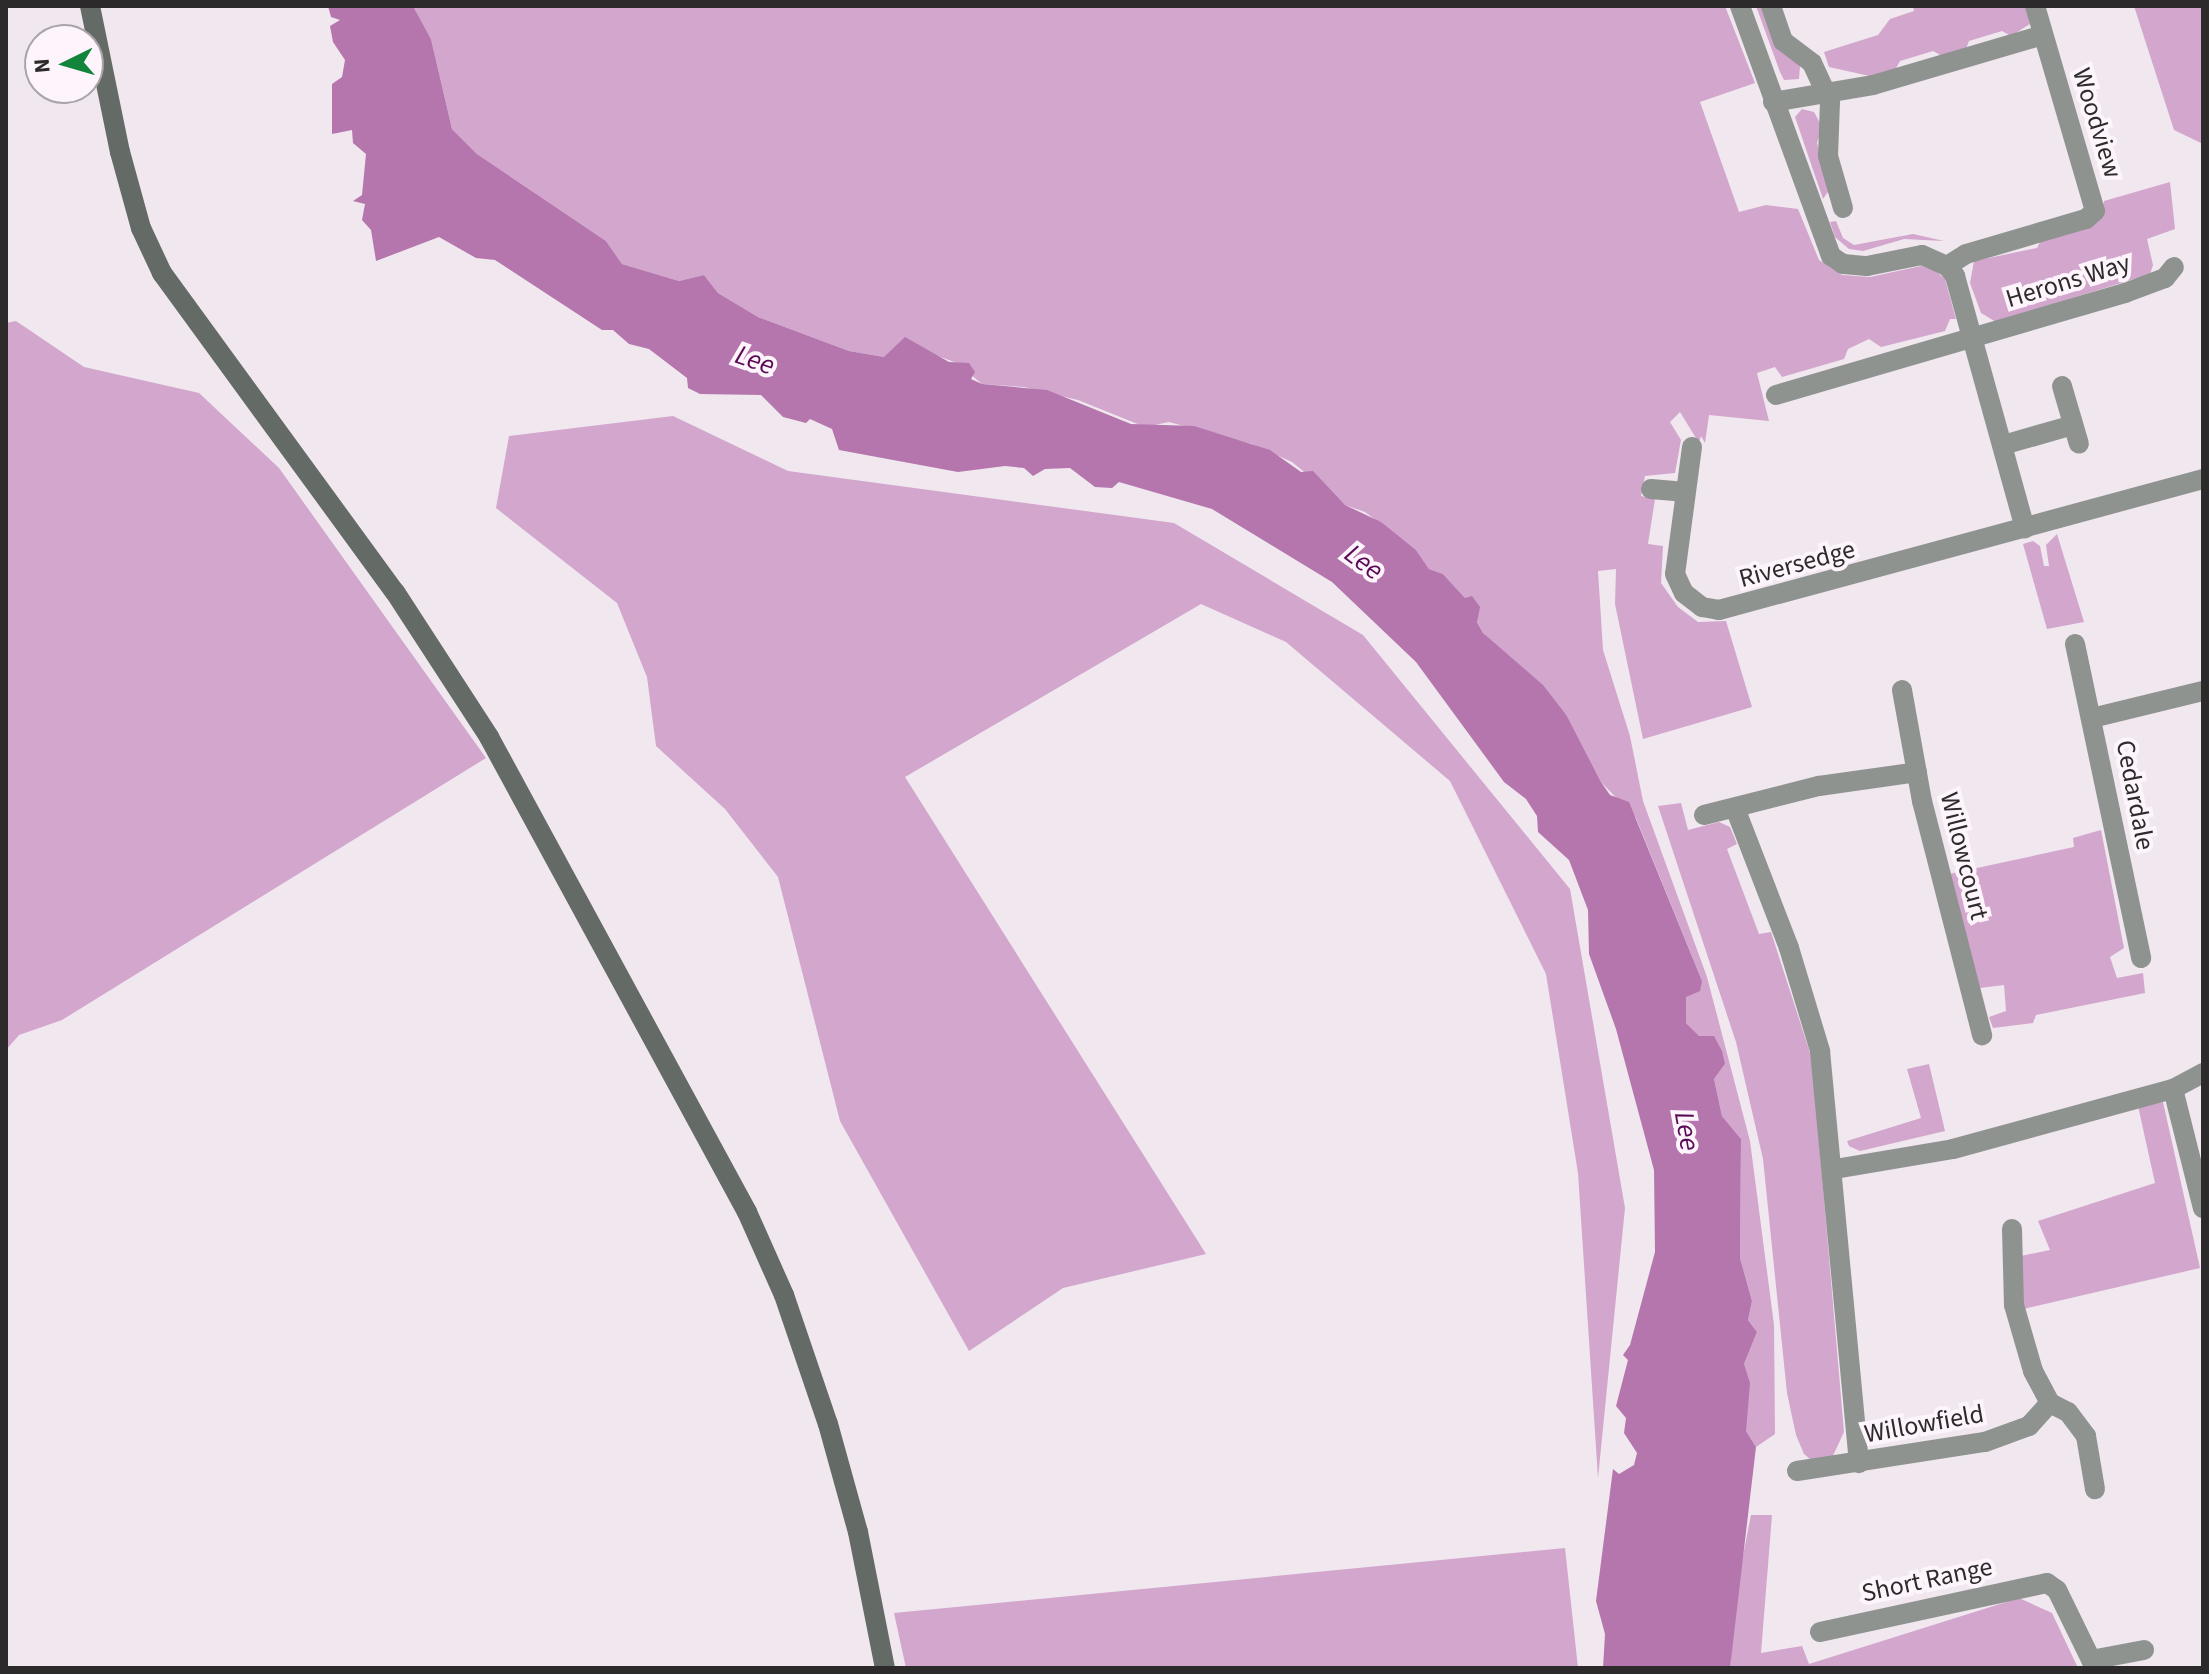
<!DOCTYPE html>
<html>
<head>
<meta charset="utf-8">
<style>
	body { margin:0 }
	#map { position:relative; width:2209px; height:1674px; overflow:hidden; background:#f0e7ef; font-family:"Source Sans 3",sans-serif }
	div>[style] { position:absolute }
	.green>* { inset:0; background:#d2a6cd }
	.water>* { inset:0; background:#b476ad }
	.street>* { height:20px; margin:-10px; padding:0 10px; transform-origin:10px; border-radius:10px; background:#8f9390 }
	.secondary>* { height:20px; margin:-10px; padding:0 10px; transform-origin:10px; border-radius:10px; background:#646a65 }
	span { translate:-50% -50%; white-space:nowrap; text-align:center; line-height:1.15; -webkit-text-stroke:8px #fef5fc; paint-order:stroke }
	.street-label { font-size:26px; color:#2d2a2c }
	.water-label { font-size:28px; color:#580854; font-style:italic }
	.frame { position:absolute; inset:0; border:8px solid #2d2a2c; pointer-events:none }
	.north { position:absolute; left:24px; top:24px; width:80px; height:80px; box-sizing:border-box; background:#fef5fc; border:2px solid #aaa4a9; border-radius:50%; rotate:265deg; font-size:22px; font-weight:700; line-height:32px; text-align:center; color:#2d2a2c }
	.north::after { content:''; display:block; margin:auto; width:28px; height:36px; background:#13843c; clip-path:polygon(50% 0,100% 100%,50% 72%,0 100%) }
</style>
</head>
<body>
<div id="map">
	<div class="green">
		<i style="clip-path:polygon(413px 6px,1725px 6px,1755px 83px,1700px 102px,1739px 212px,1766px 205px,1798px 209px,1819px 260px,1842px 275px,1870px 277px,1921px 266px,1937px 272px,1945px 279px,1956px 319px,1950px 319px,1945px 331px,1881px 347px,1869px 339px,1848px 349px,1844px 359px,1782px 377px,1775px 367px,1757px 373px,1769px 421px,1709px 415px,1705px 443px,1701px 436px,1699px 443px,1680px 412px,1670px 422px,1681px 440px,1675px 473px,1645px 476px,1641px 496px,1655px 499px,1648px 544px,1663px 546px,1661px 583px,1678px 607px,1698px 622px,1726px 621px,1752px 707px,1643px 739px,1615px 604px,1616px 569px,1598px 571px,1603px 650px,1630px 736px,1643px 801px,1707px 977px,1750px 1141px,1774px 1325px,1775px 1434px,1756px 1447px,1746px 1431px,1744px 1364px,1757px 1332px,1748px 1320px,1752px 1301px,1740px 1258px,1741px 1139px,1722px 1116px,1714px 1079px,1725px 1064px,1686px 1023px,1686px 996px,1702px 981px,1636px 818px,1601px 782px,1567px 716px,1483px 633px,1465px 598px,1443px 574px,1429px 569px,1416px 550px,1365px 512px,1345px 505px,1292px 462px,1252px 444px,1169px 422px,1145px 427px,1078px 400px,1024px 387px,982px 384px,957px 363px,927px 352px,884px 357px,849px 351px,758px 317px,718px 293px,704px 275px,679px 281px,622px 264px,606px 241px,477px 154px,452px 129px,431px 39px)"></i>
		<i style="clip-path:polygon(1756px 6px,1763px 6px,1800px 66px,1799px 79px,1784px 80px,1780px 72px)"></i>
		<i style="clip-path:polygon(1913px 6px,2027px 6px,2030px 24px,2011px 36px,2002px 31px,1969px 41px,1966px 49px,1942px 56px,1933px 51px,1900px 61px,1895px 70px,1874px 77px,1829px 67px,1824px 52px,1878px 35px,1890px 19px,1914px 11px)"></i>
		<i style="clip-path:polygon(2134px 6px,2203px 6px,2203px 144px,2174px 130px)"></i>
		<i style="clip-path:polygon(1802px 109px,1814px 112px,1822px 127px,1817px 143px,1830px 189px,1823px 199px,1795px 117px)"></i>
		<i style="clip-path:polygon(2170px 182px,2175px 229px,2147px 239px,2153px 265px,2150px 274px,1996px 322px,1981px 313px,1970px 283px,1974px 261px,2037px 248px,2040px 242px,2101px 214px,2104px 201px)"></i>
		<i style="clip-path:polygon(1836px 221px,1843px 238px,1854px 245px,1913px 234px,1944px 241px,1904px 239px,1863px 251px,1849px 249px,1835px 237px,1830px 222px)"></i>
		<i style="clip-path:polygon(16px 321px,84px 367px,199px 393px,279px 468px,486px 758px,62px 1020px,19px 1035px,6px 1050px,6px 323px)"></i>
		<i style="clip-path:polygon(673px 416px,788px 471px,1174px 523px,1363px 635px,1570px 889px,1625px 1208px,1598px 1478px,1578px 1173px,1546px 974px,1450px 781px,1286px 642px,1201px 604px,905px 777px,1206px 1254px,1063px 1288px,969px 1351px,840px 1121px,778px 877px,725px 809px,656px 746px,647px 677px,617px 603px,496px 508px,509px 436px)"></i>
		<i style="clip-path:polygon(2057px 534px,2084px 622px,2047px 629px,2023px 544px,2033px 541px,2040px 546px,2044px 566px,2049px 566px,2046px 545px)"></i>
		<i style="clip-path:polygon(1681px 803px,1688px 830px,1719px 822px,1730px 827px,1737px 844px,1727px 849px,1759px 934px,1771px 932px,1812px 1059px,1844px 1432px,1830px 1462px,1816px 1464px,1804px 1454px,1796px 1435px,1787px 1393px,1763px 1159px,1736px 1042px,1658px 806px)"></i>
		<i style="clip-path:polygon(2101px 830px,2124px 948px,2110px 957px,2117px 978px,2143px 973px,2145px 993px,2036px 1015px,2033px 1023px,1993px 1028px,1989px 1017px,2006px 1011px,2004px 985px,1980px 988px,1949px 874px,2074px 847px,2073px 838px)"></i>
		<i style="clip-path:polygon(1929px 1064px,1945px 1131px,1860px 1151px,1849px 1146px,1847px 1141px,1921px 1118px,1907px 1069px)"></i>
		<i style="clip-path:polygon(2163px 1102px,2200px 1268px,2023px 1309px,2016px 1257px,2050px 1250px,2038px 1221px,2155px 1183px,2138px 1106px)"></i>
		<i style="clip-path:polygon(1751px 1515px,1772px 1515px,1761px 1653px,1802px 1646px,1809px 1664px,2019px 1598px,2052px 1613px,2078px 1668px,1730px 1668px,1736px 1591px)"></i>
		<i style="clip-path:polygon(1565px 1548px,1578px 1668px,906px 1668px,894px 1613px)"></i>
	</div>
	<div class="water">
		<i style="clip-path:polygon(328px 6px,413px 6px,431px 39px,452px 129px,477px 154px,606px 241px,622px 264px,679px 281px,704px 275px,718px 293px,758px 317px,849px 351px,884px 357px,905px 337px,949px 362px,969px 363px,975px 372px,971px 379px,982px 384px,1047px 390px,1131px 424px,1194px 426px,1270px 450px,1301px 472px,1313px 471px,1345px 505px,1381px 522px,1416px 550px,1429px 569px,1443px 574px,1465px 598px,1472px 596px,1480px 607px,1477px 622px,1483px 633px,1543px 685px,1567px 716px,1601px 782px,1610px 795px,1629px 802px,1702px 981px,1700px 991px,1686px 997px,1686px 1023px,1699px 1036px,1714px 1036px,1722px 1051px,1725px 1064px,1714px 1079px,1722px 1116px,1741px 1139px,1740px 1258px,1752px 1301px,1748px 1320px,1757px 1332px,1744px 1364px,1750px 1383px,1746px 1431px,1756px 1447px,1730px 1668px,1603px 1668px,1605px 1634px,1596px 1601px,1613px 1469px,1619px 1474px,1634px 1465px,1637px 1453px,1624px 1433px,1626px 1418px,1616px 1406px,1628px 1360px,1623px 1355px,1630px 1345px,1655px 1252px,1654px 1170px,1616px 1029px,1589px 954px,1588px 910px,1569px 860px,1538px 832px,1537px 816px,1526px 799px,1504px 782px,1416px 662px,1332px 582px,1212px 509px,1119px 482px,1112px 488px,1095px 487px,1070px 468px,1045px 469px,1033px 476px,1024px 468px,1005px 466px,958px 472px,839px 450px,832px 429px,810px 419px,806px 423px,783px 417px,761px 395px,700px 394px,688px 388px,687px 378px,649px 349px,629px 344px,613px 330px,602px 330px,495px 260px,476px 258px,439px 237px,376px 261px,371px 230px,362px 220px,365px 204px,353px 201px,362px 195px,366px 154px,353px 143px,352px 130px,332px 134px,332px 84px,342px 77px,345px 60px,333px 42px,330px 26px,340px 20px,331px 17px)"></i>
	</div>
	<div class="street">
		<i style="left:1740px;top:6px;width:266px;rotate:70deg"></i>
		<i style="left:1831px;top:256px;width:14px;rotate:34deg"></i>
		<i style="left:1843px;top:264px;width:24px;rotate:5deg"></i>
		<i style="left:1867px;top:266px;width:56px;rotate:-11.3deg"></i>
		<i style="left:1922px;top:255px;width:27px;rotate:24deg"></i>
		<i style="left:1947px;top:266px;width:13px;rotate:51deg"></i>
		<i style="left:1955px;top:276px;width:262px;rotate:74.5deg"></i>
		<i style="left:1771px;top:6px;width:37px;rotate:71deg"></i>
		<i style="left:1783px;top:41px;width:36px;rotate:37deg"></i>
		<i style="left:1812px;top:63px;width:43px;rotate:65.2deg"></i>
		<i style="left:1830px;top:102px;width:54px;rotate:92.1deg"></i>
		<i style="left:1828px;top:156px;width:54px;rotate:73.9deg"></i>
		<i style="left:1773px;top:102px;width:101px;rotate:-9.6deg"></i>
		<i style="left:1873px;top:85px;width:177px;rotate:-16.4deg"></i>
		<i style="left:1947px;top:266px;width:22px;rotate:-32deg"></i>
		<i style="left:1966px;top:254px;width:125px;rotate:-16.3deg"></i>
		<i style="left:2086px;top:219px;width:12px;rotate:-42deg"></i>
		<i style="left:2095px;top:211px;width:214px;rotate:-106.3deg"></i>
		<i style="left:2062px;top:386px;width:60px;rotate:73.7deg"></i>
		<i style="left:1776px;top:395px;width:364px;rotate:-16.3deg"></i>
		<i style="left:2125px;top:293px;width:43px;rotate:-20.6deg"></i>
		<i style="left:2165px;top:278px;width:14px;rotate:-51deg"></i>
		<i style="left:2003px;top:445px;width:73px;rotate:-15.9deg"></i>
		<i style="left:1692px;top:447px;width:128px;rotate:97.6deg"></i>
		<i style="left:1675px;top:574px;width:21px;rotate:65deg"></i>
		<i style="left:1684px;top:593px;width:23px;rotate:38deg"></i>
		<i style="left:1702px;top:607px;width:17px;rotate:10deg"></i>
		<i style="left:1719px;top:610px;width:501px;rotate:-15.14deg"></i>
		<i style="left:1651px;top:489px;width:32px;rotate:5deg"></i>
		<i style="left:2075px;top:644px;width:321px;rotate:78.1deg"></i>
		<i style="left:1902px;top:690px;width:113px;rotate:79.8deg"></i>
		<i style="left:1922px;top:801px;width:242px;rotate:75.6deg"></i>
		<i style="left:2092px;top:718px;width:114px;rotate:-13.7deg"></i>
		<i style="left:1735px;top:808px;width:150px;rotate:68.9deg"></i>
		<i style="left:1789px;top:948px;width:108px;rotate:73.2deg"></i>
		<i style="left:1820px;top:1051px;width:414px;rotate:84.6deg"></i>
		<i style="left:1704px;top:815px;width:119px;rotate:-14.2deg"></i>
		<i style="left:1819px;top:786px;width:99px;rotate:-8.1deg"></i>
		<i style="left:2173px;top:1089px;width:123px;rotate:75.9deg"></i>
		<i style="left:1835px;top:1169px;width:120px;rotate:-9.6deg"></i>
		<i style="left:1953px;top:1149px;width:228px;rotate:-15.3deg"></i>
		<i style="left:2173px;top:1089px;width:34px;rotate:-28deg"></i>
		<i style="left:2012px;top:1229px;width:76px;rotate:88.5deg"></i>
		<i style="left:2014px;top:1305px;width:69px;rotate:73.9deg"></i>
		<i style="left:2033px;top:1371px;width:36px;rotate:62deg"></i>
		<i style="left:2050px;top:1403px;width:20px;rotate:27deg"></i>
		<i style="left:2068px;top:1412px;width:30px;rotate:53deg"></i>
		<i style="left:2086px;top:1436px;width:54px;rotate:80.4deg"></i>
		<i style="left:1797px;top:1471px;width:190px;rotate:-8.8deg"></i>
		<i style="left:1985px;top:1442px;width:47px;rotate:-20deg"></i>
		<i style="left:2029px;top:1426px;width:31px;rotate:-48deg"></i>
		<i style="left:1820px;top:1632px;width:232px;rotate:-12.2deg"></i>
		<i style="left:2047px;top:1583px;width:12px;rotate:35deg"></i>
		<i style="left:2057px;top:1590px;width:87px;rotate:64deg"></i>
		<i style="left:2091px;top:1660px;width:54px;rotate:-10.7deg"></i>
	</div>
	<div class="secondary">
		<i style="left:90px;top:6px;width:149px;rotate:78.4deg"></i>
		<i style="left:120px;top:152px;width:79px;rotate:74.6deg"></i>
		<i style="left:141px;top:228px;width:50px;rotate:65deg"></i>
		<i style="left:162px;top:273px;width:395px;rotate:53.9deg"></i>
		<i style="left:395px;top:592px;width:173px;rotate:57deg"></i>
		<i style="left:489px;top:737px;width:541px;rotate:61.49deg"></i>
		<i style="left:747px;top:1212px;width:91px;rotate:66deg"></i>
		<i style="left:784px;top:1295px;width:136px;rotate:71.2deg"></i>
		<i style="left:828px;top:1424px;width:112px;rotate:74.5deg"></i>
		<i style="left:858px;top:1532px;width:139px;rotate:78.8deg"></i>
	</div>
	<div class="street-label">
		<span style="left:2097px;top:123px;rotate:73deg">Woodview</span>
		<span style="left:2068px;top:281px;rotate:-17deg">Herons Way</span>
		<span style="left:1797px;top:564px;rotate:-15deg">Riversedge</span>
		<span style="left:2135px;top:795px;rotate:79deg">Cedardale</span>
		<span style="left:1964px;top:856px;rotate:76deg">Willowcourt</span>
		<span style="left:1924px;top:1424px;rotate:-10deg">Willowfield</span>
		<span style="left:1927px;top:1580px;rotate:-12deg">Short Range</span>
	</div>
	<div class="water-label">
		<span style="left:755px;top:360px;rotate:19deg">Lee</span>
		<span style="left:1364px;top:562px;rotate:36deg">Lee</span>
		<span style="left:1687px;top:1131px;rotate:80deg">Lee</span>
	</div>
	<div class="frame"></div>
	<div class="north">N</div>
</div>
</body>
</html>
